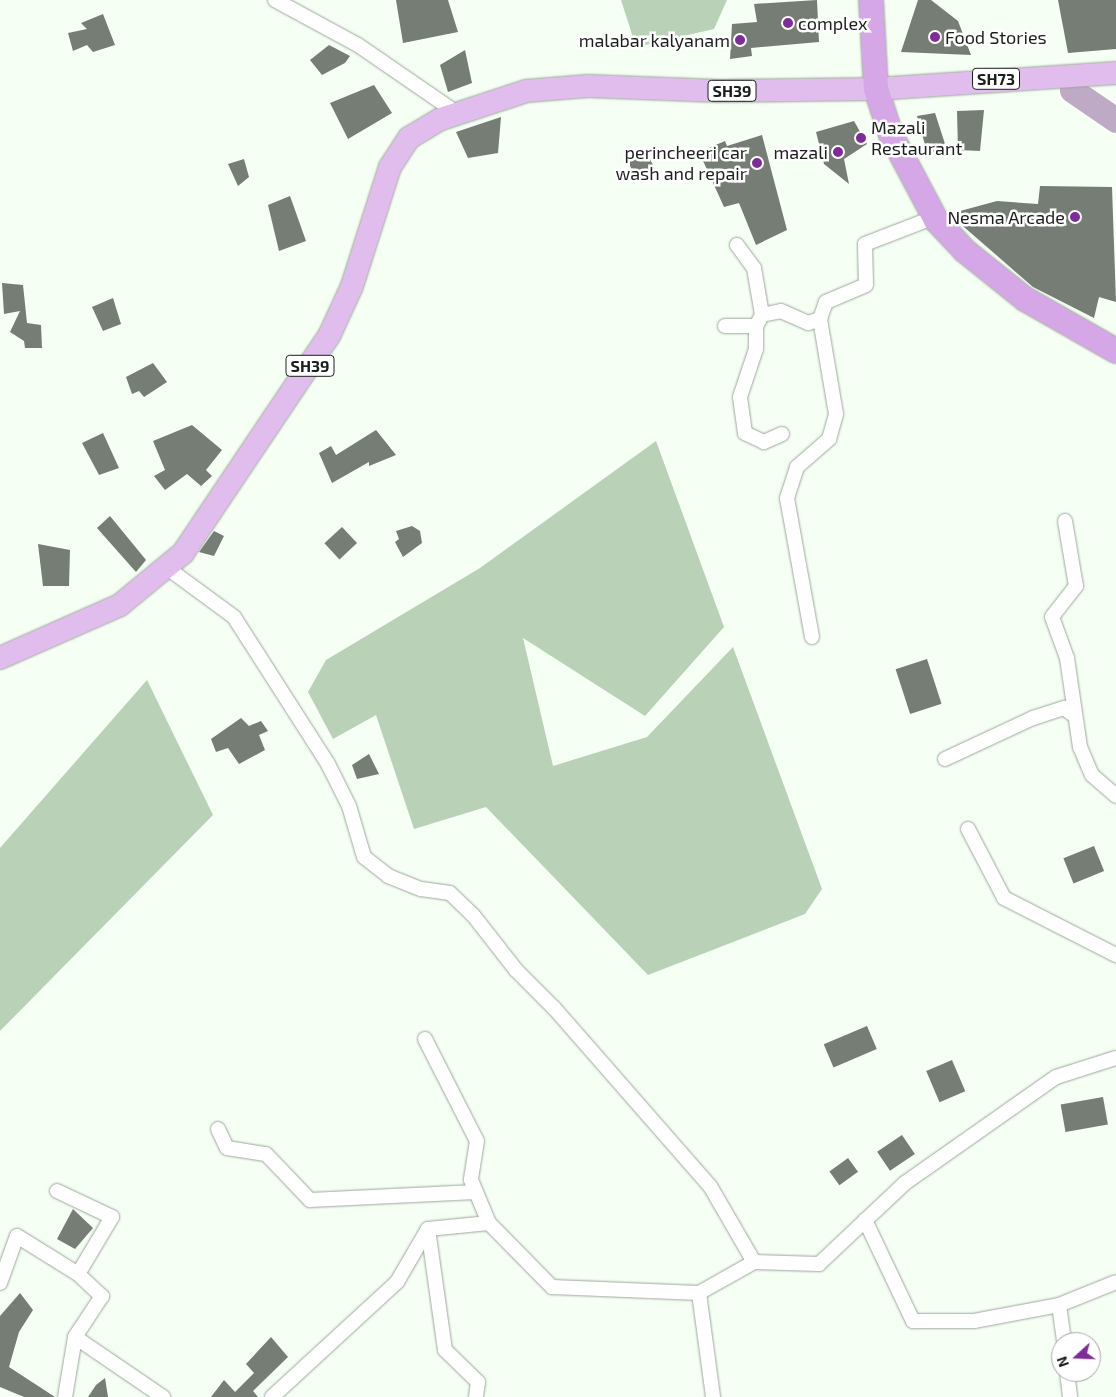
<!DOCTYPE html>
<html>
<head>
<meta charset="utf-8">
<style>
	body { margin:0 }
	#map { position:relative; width:1116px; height:1397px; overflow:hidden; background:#f5fff4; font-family:"Exo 2",sans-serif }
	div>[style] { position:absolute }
	.green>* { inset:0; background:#b9d1b6 }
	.river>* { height:25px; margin:-12.5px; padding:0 12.5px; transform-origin:12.5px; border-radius:12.5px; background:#bfaac6 }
	.building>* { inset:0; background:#757d74; transform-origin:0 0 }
	.roads { filter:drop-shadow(0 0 1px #9ea79c) drop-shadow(0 0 1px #9ea79c) }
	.minor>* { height:14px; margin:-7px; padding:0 7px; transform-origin:7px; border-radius:7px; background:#fff }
	.primary>* { height:22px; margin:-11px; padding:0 11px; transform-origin:11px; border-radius:11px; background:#e0bdec }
	.trunk>* { height:24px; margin:-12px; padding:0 12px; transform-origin:12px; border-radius:12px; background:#d6a7e6 }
	.dots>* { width:14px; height:14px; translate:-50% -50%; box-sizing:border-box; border:2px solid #fff; border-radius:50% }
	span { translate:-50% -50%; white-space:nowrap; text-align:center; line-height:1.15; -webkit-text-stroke:5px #fff; paint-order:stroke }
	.shield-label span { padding:1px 4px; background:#fff; border:1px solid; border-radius:4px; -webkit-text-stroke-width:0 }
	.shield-label { font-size:16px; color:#1b1f1b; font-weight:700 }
	.poi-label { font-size:18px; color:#1b1f1b }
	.left { translate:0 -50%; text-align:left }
	.right { translate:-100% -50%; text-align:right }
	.north { position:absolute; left:1051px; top:1332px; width:50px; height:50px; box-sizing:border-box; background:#fff; border:1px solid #a4a5a4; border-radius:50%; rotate:250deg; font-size:14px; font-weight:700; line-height:20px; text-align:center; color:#1b1f1b }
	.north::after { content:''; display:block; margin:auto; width:18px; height:22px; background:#802b9a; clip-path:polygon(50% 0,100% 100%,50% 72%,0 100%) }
</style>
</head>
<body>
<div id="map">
	<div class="green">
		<i style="clip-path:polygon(621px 0,727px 0,714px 29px,636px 47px)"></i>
		<i style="clip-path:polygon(656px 441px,724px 627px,645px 716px,523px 638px,553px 766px,647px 737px,733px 647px,822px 889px,805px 914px,648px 975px,486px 807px,414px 829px,376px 715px,333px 739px,308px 692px,326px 660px,480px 568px)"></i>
		<i style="clip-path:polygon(147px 680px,213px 815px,0 1031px,0 848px)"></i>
	</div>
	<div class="river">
		<i style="left:1072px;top:90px;width:53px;rotate:34.3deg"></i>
	</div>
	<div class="building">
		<i style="clip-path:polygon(396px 0,448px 0,458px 32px,403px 43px)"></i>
		<i style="clip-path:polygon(817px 0,819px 42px,751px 48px,752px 56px,730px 59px,732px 24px,757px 22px,754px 4px)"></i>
		<i style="clip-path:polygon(918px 0,931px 0,958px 21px,971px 55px,901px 52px)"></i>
		<i style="clip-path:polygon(1058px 0,1116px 0,1116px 49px,1068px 53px)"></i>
		<i style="clip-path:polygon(103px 14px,115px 45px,93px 52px,87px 45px,73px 51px,68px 33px,87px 29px,81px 23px)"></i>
		<i style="clip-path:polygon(329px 45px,350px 56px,345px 63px,322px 75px,310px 60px)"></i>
		<i style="clip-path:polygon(465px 50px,472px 83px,448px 92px,440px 65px)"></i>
		<i style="clip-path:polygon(374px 85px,392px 113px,348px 139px,330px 103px)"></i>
		<i style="clip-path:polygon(984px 110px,980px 151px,958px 150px,957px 111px)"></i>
		<i style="clip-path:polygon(935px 113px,947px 150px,947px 152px,927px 152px,917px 116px)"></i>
		<i style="clip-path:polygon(501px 117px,498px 153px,468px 158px,456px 132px)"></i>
		<i style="clip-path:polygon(854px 121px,867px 144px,844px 159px,849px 184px,824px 164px,816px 132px)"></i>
		<i style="clip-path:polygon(762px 135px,787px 230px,756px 245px,739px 203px,724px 207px,699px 152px,725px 141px,727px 146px)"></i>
		<i style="clip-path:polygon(646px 152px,657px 172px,635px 177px,625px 154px)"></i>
		<i style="clip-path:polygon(244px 159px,249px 177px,238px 186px,228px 164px)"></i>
		<i style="clip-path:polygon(1040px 186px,1112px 187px,1116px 302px,1099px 297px,1094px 318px,1033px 287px,949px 214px,997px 201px,1038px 204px)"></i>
		<i style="clip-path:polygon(290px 196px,306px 241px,279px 251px,268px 205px)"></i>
		<i style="clip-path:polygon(2px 283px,23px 285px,27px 323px,41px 325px,42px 348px,25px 348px,24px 341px,10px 332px,20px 311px,4px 314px)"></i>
		<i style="clip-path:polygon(113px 298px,121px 324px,103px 331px,92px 307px)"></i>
		<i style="clip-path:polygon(153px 363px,167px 382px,144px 397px,139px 391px,132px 394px,126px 377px)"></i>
		<i style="clip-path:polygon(192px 425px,222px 450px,206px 470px,212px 476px,201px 486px,187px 474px,165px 490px,154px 476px,165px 470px,153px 441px)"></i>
		<i style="clip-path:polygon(376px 430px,396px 455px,369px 466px,369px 462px,332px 483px,319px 453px,331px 446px,336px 455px)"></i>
		<i style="clip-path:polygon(103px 433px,119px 468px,99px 475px,82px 443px)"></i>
		<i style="clip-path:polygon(110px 516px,146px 560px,136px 572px,97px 528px)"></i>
		<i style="clip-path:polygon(412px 526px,420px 531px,422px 543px,403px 557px,395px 542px,399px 539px,396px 531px)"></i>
		<i style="left:342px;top:527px;width:22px;height:24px;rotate:47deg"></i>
		<i style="clip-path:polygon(214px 531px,224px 536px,214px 556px,199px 552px)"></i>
		<i style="clip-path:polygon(38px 544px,70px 550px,69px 586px,43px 586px)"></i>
		<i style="left:927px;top:659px;width:47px;height:33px;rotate:72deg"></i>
		<i style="clip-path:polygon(241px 718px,249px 726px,261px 721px,268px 731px,259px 735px,265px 750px,239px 764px,228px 748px,216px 752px,211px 739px)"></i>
		<i style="clip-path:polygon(369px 754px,379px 774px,357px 779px,352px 765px)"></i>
		<i style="left:1094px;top:846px;width:27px;height:33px;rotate:68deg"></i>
		<i style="left:867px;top:1026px;width:25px;height:47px;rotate:67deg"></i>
		<i style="left:952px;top:1060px;width:34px;height:28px;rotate:67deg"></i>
		<i style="left:1103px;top:1097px;width:28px;height:43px;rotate:80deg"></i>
		<i style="left:902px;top:1135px;width:23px;height:30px;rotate:56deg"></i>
		<i style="left:848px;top:1158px;width:17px;height:23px;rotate:54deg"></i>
		<i style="clip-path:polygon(73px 1209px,93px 1228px,75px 1249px,57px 1239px)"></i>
		<i style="clip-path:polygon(20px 1293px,33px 1310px,19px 1332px,9px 1367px,55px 1397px,24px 1397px,0 1387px,0 1316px)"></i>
		<i style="clip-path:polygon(271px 1337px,288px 1357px,253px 1391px,258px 1397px,211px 1397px,224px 1380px,235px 1392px,254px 1373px,246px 1364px)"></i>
		<i style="clip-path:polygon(105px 1378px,108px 1397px,88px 1397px,96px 1385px)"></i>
	</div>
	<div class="roads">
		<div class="minor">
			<i style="left:275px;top:0;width:94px;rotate:28.5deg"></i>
			<i style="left:358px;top:45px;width:120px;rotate:34.5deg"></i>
			<i style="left:737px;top:245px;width:29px;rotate:54deg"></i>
			<i style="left:754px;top:268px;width:48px;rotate:80.3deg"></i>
			<i style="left:725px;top:326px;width:31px"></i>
			<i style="left:782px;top:434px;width:20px;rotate:156deg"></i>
			<i style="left:764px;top:442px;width:21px;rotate:-155deg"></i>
			<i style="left:745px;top:433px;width:36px;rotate:-98deg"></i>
			<i style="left:740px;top:397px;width:51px;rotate:-71.6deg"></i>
			<i style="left:756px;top:349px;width:23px;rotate:-90deg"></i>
			<i style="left:756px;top:326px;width:13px;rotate:-61deg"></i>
			<i style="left:762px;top:315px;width:19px;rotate:-12deg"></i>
			<i style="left:781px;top:311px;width:30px;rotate:24deg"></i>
			<i style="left:808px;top:323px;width:13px;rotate:-18deg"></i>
			<i style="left:1065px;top:521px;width:66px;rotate:80.4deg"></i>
			<i style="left:1076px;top:586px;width:39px;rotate:128deg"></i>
			<i style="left:1052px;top:617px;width:44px;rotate:69.9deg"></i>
			<i style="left:1067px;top:658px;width:90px;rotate:81.7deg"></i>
			<i style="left:1080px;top:747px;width:30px;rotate:67deg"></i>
			<i style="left:1092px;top:775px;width:32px;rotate:41deg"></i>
			<i style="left:166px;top:567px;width:84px;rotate:36.3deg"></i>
			<i style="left:234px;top:617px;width:174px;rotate:57.4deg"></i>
			<i style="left:328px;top:764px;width:47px;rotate:63.4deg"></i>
			<i style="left:349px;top:806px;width:53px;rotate:73.6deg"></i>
			<i style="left:364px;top:857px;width:31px;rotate:38deg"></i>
			<i style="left:388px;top:876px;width:35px;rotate:22deg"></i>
			<i style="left:421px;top:889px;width:29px;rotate:8deg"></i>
			<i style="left:450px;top:893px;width:32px;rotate:44deg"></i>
			<i style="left:473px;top:915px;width:70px;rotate:52deg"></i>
			<i style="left:516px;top:970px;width:54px;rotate:45deg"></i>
			<i style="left:554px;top:1008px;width:237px;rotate:48.8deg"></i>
			<i style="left:710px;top:1186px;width:88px;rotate:59.9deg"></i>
			<i style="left:754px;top:1262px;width:65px;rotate:1.8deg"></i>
			<i style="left:819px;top:1264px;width:118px;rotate:-43.3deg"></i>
			<i style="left:905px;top:1183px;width:184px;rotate:-35.1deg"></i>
			<i style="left:1056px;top:1077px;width:63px;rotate:-17.6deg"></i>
			<i style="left:812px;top:637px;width:141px;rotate:-100.2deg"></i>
			<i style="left:787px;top:498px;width:33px;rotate:-72deg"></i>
			<i style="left:797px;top:467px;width:43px;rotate:-41.2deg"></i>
			<i style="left:829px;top:439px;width:26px;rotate:-74deg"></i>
			<i style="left:836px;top:414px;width:96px;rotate:-99.6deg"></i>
			<i style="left:820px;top:319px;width:18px;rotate:-71deg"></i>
			<i style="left:826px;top:302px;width:43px;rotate:-23deg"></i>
			<i style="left:866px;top:285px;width:41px;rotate:-91.4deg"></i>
			<i style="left:865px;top:244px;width:75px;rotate:-21.1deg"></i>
			<i style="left:945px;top:759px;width:97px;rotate:-25deg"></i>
			<i style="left:1033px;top:718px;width:33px;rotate:-18deg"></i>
			<i style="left:1064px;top:708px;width:10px;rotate:37deg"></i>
			<i style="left:968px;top:829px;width:78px;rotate:62.4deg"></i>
			<i style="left:1004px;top:898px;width:126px;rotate:27deg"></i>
			<i style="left:425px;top:1039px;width:114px;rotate:63deg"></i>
			<i style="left:477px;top:1141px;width:39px;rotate:99deg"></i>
			<i style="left:471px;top:1180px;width:47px;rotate:67.3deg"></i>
			<i style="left:218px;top:1129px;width:21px;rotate:65deg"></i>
			<i style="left:227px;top:1148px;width:39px;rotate:9deg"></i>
			<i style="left:266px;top:1154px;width:64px;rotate:46.3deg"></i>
			<i style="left:310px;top:1200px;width:166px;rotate:-2.8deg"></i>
			<i style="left:57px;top:1191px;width:61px;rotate:25.3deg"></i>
			<i style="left:112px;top:1217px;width:66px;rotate:120.8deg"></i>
			<i style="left:78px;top:1274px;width:33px;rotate:43deg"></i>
			<i style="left:102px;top:1296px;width:49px;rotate:123.4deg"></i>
			<i style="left:865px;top:1220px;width:112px;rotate:64.6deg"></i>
			<i style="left:913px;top:1321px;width:61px"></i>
			<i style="left:974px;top:1321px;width:86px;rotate:-10.7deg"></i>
			<i style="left:1059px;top:1305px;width:61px;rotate:-22deg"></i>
			<i style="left:428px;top:1229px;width:61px;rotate:-5.6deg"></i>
			<i style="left:489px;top:1223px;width:90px;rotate:45.5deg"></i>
			<i style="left:552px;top:1287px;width:147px;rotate:2.3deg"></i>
			<i style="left:699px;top:1293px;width:63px;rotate:-29.4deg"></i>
			<i style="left:428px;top:1229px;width:122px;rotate:82deg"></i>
			<i style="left:445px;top:1350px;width:46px;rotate:44.1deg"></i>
			<i style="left:478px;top:1382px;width:15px;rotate:98deg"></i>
			<i style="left:0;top:1283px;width:50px;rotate:-70.1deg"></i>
			<i style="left:17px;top:1236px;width:72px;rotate:31.9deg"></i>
			<i style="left:699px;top:1293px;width:105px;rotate:82.3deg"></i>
			<i style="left:1059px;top:1305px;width:37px;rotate:82deg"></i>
			<i style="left:1067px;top:1372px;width:25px;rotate:83deg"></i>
			<i style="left:65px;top:1397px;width:61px;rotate:-80.5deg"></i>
			<i style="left:75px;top:1337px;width:107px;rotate:34.3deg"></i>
			<i style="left:272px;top:1397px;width:170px;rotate:-42.6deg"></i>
			<i style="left:397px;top:1282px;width:61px;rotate:-59.7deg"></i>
		</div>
		<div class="primary">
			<i style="left:0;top:658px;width:131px;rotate:-23.8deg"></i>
			<i style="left:120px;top:605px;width:82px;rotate:-39.5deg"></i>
			<i style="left:183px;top:553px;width:262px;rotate:-56.1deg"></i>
			<i style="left:329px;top:336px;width:55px;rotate:-65.3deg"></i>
			<i style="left:352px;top:286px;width:125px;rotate:-72.3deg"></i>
			<i style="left:390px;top:167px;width:35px;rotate:-57deg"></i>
			<i style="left:409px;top:138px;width:37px;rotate:-31deg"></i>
			<i style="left:441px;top:119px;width:89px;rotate:-18.2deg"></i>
			<i style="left:526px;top:91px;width:62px;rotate:-4.6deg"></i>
			<i style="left:588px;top:86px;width:131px;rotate:2.2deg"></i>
			<i style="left:719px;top:91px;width:157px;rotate:-0.7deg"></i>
			<i style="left:876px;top:89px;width:241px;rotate:-3.8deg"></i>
		</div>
		<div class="trunk">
			<i style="left:871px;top:0;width:89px;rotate:86.8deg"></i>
			<i style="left:876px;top:89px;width:48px;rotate:71.9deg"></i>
			<i style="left:891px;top:135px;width:96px;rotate:62.1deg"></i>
			<i style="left:936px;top:220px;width:42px;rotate:46.9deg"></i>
			<i style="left:965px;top:251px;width:77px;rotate:38.7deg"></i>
			<i style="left:1025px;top:299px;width:105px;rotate:29.7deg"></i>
		</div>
	</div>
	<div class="dots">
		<i style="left:788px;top:23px;background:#802b9a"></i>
		<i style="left:935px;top:37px;background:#802b9a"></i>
		<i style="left:740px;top:40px;background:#802b9a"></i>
		<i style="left:861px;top:138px;background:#802b9a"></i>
		<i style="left:838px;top:152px;background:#802b9a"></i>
		<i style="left:757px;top:163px;background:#802b9a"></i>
		<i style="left:1075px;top:217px;background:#802b9a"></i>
	</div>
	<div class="shield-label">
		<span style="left:996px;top:79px">SH73</span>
		<span style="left:732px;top:91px">SH39</span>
		<span style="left:310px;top:366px">SH39</span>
	</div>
	<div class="poi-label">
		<span class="left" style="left:798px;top:23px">complex</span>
		<span class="left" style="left:945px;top:37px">Food Stories</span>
		<span class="right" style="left:730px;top:40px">malabar kalyanam</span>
		<span class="left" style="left:871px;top:138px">Mazali<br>Restaurant</span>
		<span class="right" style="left:828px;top:152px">mazali</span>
		<span class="right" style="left:747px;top:163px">perincheeri car<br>wash and repair</span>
		<span class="right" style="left:1065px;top:217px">Nesma Arcade</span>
	</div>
	<div class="north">N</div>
</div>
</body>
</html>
